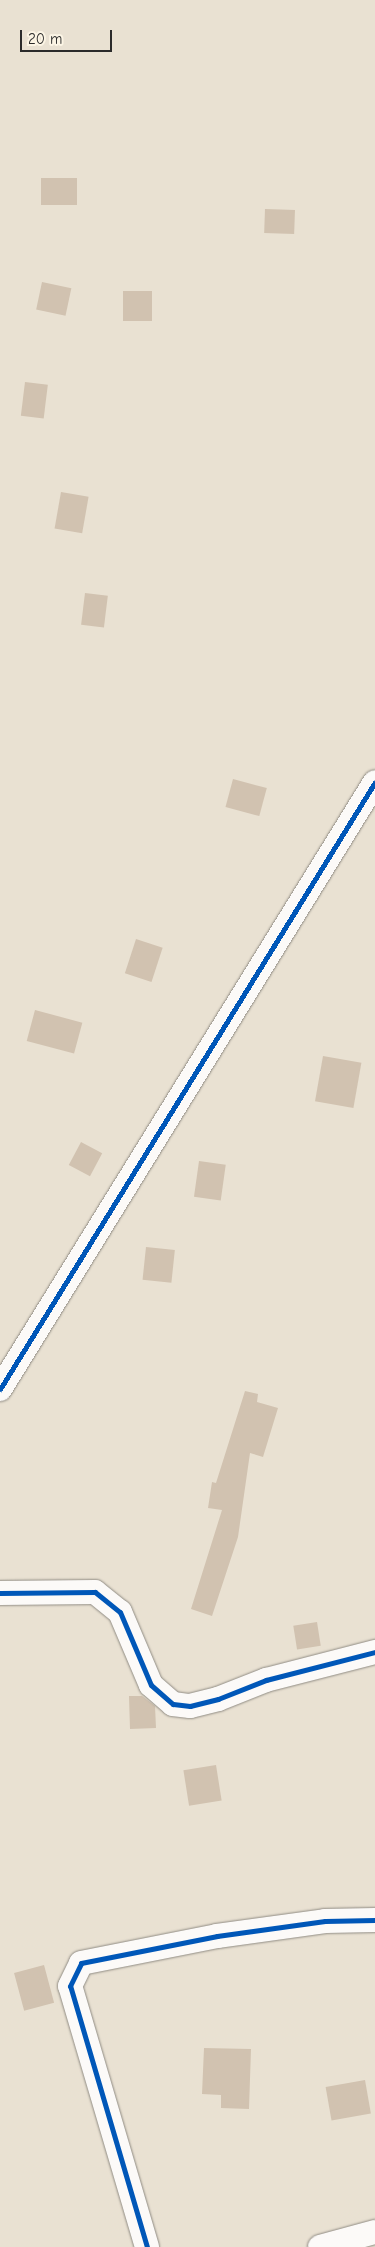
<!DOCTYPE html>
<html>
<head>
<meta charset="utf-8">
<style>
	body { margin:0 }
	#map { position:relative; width:375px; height:2247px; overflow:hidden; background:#e9e1d2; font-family:"Comic Neue",sans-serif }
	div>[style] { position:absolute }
	.building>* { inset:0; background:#d1c2b0; transform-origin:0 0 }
	.roads { filter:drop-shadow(0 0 1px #908c84) drop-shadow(0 0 1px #908c84) }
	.street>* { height:24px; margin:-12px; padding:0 12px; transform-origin:12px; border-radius:12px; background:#fcfaf8 }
	.cycleway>* { height:5px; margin:-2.5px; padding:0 2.5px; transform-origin:2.5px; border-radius:2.5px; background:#0057b8 }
	span { translate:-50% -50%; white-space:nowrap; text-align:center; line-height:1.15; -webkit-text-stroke:4px #fcf5e5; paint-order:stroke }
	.scale { position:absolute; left:20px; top:30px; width:92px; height:22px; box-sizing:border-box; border:2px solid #2b2b2b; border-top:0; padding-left:6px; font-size:15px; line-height:18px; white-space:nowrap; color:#2b2b2b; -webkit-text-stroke:4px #fcf5e5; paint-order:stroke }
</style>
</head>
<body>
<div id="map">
	<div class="building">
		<i style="left:41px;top:178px;width:36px;height:27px"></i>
		<i style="left:265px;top:209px;width:30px;height:24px;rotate:2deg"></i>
		<i style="left:42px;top:282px;width:30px;height:28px;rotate:12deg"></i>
		<i style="left:123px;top:291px;width:29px;height:30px"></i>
		<i style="left:25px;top:382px;width:23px;height:34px;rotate:7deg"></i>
		<i style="left:61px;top:492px;width:28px;height:37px;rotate:10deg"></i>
		<i style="left:85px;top:593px;width:23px;height:32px;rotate:7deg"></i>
		<i style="left:233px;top:779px;width:35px;height:29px;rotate:15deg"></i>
		<i style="left:136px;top:939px;width:28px;height:36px;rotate:18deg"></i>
		<i style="left:35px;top:1010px;width:49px;height:32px;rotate:15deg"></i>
		<i style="left:323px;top:1056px;width:39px;height:46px;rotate:10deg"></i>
		<i style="left:81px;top:1142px;width:24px;height:26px;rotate:28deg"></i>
		<i style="left:199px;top:1161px;width:27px;height:36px;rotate:8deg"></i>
		<i style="left:146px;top:1247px;width:29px;height:33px;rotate:6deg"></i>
		<i style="clip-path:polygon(245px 1391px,258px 1394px,257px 1402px,278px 1408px,263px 1457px,250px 1453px,238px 1537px,212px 1616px,191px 1609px,222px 1510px,208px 1508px,212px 1482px,216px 1483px)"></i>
		<i style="left:317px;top:1622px;width:24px;height:24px;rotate:81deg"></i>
		<i style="clip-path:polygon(129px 1696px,142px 1696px,155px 1706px,156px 1728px,130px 1729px)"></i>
		<i style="left:216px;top:1765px;width:36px;height:33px;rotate:81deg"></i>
		<i style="left:44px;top:1965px;width:39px;height:31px;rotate:75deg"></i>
		<i style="clip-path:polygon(204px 2048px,251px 2049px,249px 2109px,221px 2108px,221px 2095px,202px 2094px)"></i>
		<i style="left:365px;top:2080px;width:34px;height:40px;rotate:80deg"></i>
	</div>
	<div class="roads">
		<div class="street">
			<i style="left:0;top:1389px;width:713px;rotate:-58.29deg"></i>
			<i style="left:0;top:1593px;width:95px;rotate:-0.6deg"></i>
			<i style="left:95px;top:1592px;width:32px;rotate:39deg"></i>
			<i style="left:120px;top:1612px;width:79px;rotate:67deg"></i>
			<i style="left:151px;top:1685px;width:29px;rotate:41deg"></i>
			<i style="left:173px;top:1704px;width:17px;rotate:7deg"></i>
			<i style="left:190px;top:1706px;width:29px;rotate:-14deg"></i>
			<i style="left:218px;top:1699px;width:52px;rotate:-21.6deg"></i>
			<i style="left:266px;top:1680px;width:113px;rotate:-14.4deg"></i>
			<i style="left:147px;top:2247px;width:272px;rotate:-106.4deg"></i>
			<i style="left:70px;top:1986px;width:25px;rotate:-64deg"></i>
			<i style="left:81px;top:1963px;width:139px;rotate:-11.2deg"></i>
			<i style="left:217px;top:1936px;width:109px;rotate:-7.9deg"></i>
			<i style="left:325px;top:1921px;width:50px;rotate:-1.1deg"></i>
			<i style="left:320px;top:2247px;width:57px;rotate:-15.3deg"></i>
		</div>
	</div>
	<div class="cycleway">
		<i style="left:0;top:1389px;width:713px;rotate:-58.29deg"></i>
		<i style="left:0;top:1593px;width:95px;rotate:-0.6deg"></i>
		<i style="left:95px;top:1592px;width:32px;rotate:39deg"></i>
		<i style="left:120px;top:1612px;width:79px;rotate:67deg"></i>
		<i style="left:151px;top:1685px;width:29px;rotate:41deg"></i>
		<i style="left:173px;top:1704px;width:17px;rotate:7deg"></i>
		<i style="left:190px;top:1706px;width:29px;rotate:-14deg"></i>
		<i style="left:218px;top:1699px;width:52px;rotate:-21.6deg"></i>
		<i style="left:266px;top:1680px;width:113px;rotate:-14.4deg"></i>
		<i style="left:147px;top:2247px;width:272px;rotate:-106.4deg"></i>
		<i style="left:70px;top:1986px;width:25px;rotate:-64deg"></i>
		<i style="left:81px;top:1963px;width:139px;rotate:-11.2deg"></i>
		<i style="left:217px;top:1936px;width:109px;rotate:-7.9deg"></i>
		<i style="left:325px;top:1921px;width:50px;rotate:-1.1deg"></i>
	</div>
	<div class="scale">20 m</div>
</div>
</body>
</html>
